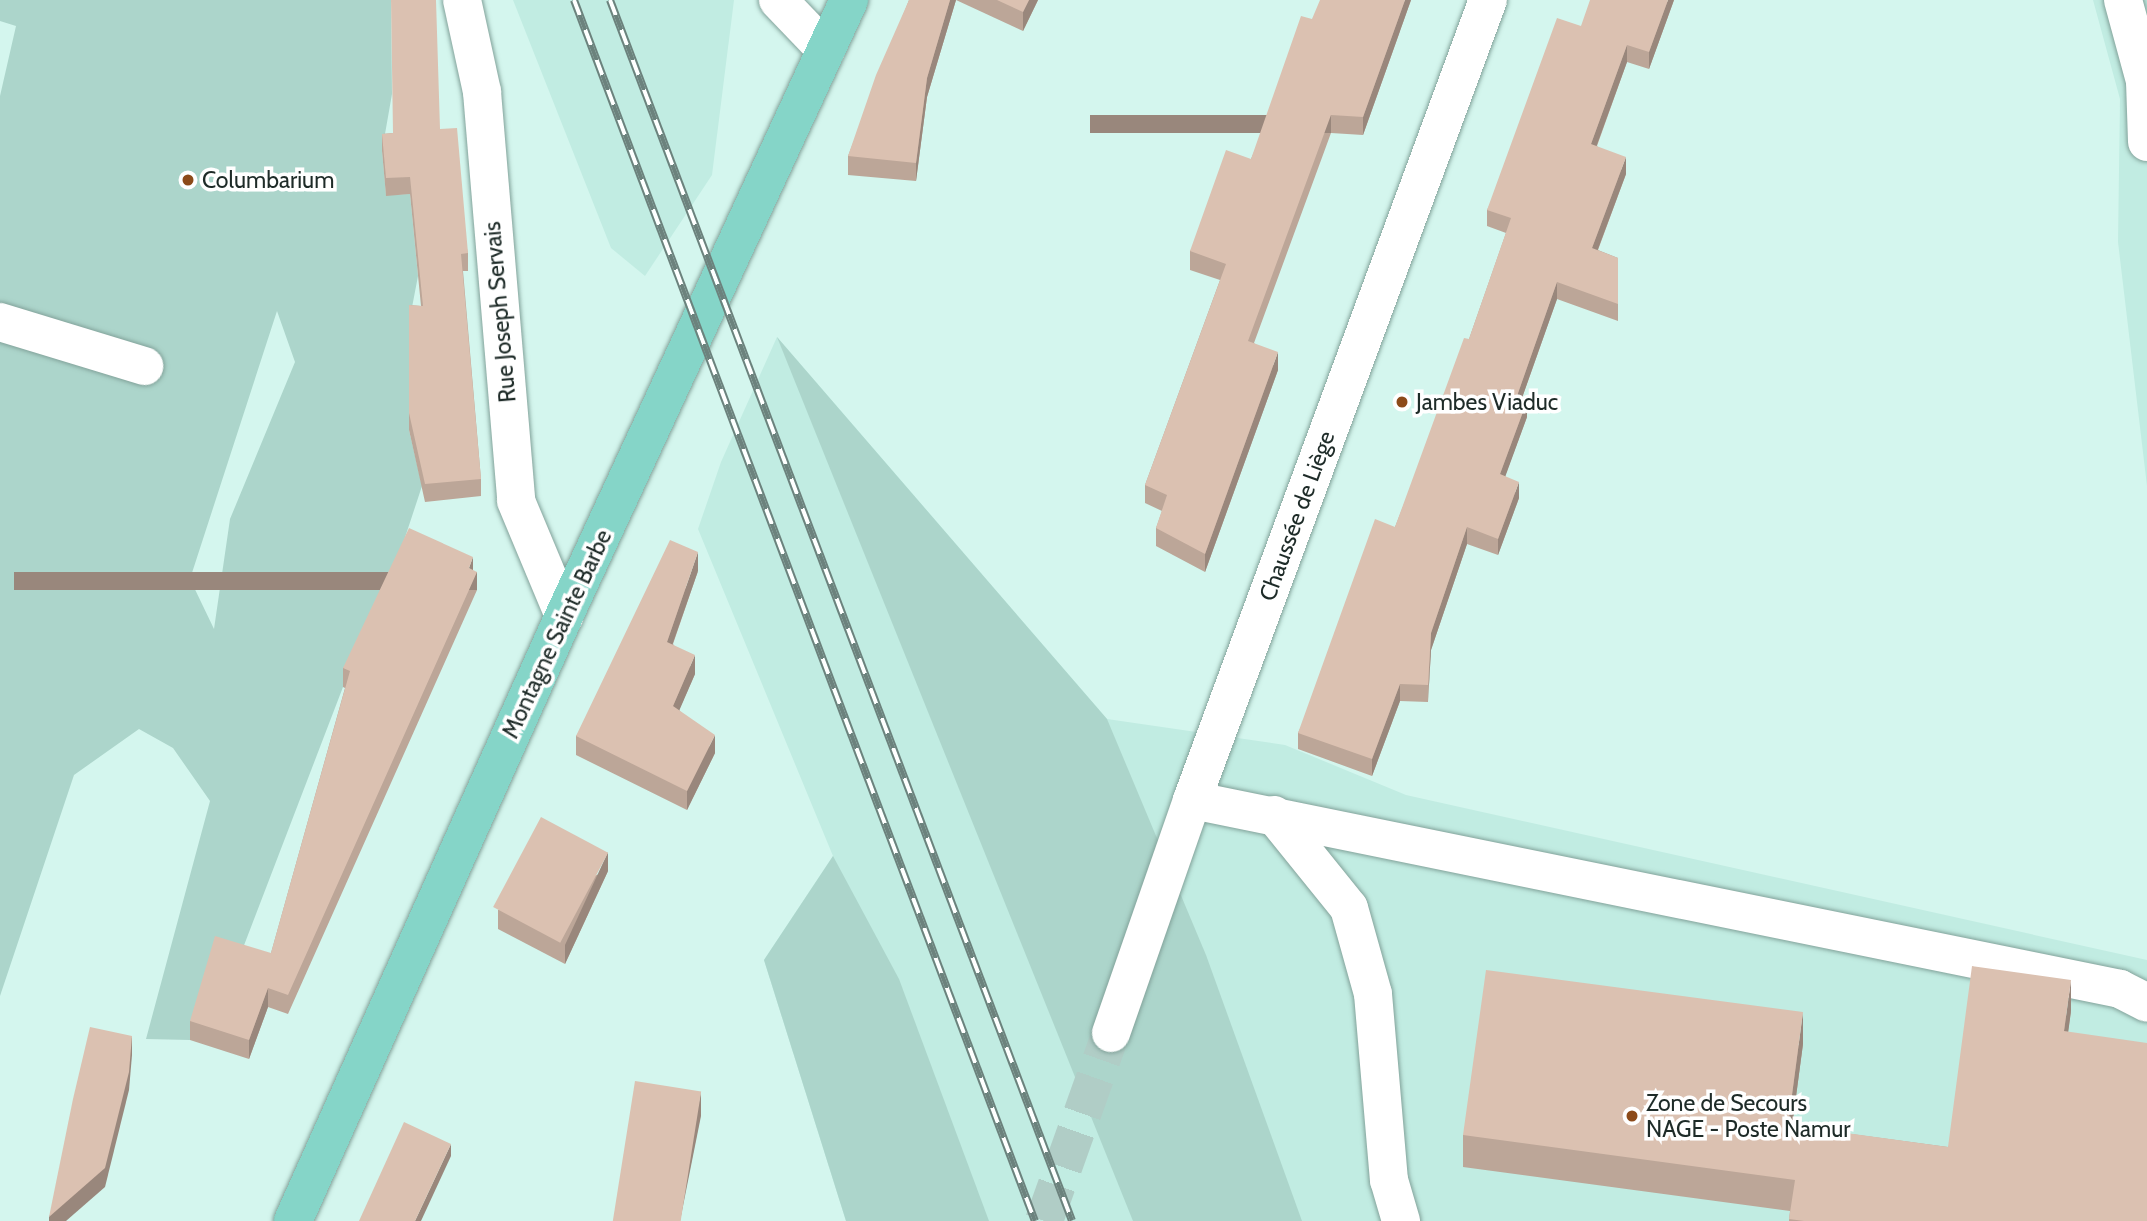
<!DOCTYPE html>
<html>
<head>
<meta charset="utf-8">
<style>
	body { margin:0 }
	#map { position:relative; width:2147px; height:1221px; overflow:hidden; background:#d4f6ee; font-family:Cabin,sans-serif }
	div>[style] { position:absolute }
	.built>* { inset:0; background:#c1ece2 }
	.green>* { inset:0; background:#acd5cb }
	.minor-tunnel>* { height:38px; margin-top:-19px; transform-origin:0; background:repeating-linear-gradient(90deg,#b0cdc6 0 38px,transparent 0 57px) }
	.roads { filter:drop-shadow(0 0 2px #82a29a) drop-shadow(0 0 2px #82a29a) }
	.minor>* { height:38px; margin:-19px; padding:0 19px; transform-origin:19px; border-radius:19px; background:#fff }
	.major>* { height:38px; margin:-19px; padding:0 19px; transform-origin:19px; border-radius:19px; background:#85d5c8 }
	.rail>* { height:8px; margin-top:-4px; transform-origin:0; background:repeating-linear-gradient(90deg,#fff 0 16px,#6c827d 0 32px); box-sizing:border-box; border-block:2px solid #6c827d }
	.wall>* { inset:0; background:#bca698 }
	.shaded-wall>* { inset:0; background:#99877c; transform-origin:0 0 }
	.building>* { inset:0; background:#dbc1b1; transform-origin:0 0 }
	.dots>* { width:19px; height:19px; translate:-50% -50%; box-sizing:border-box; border:4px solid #fff; border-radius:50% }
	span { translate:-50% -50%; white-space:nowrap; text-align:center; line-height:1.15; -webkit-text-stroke:7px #fff; paint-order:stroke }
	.poi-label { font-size:23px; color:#1e2b28 }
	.left { translate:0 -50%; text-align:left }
	.street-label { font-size:23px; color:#1e2b28 }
</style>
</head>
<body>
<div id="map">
	<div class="built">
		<i style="clip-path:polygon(513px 0,734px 0,712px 175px,645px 276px,611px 248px)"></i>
		<i style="clip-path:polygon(2093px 0,2147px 0,2147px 486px,2118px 242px,2120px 99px)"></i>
		<i style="clip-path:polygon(777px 337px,1107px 719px,1285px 745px,1406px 795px,2147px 960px,2147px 1221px,846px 1221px,764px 960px,833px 856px,698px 529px,721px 462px)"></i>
	</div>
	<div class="green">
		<i style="clip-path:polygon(evenodd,0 0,391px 0,392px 94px,382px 151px,386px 195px,410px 194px,418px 276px,409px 323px,409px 430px,422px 486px,385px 598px,343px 687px,238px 961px,215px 954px,190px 1040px,146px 1039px,210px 801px,173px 748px,139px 729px,74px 775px,0 996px,0 96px,16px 26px,0 21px,0 0,277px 311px,295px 362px,230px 519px,214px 629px,190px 579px,277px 311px)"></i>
		<i style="clip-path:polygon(777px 337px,1107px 719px,1206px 955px,1302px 1221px,1133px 1221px)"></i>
		<i style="clip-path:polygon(833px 856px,899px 979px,989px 1221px,846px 1221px,764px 960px)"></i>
	</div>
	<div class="minor-tunnel">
		<i style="left:1044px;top:1221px;width:200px;rotate:-70.4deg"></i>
	</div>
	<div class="roads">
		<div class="minor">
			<i style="left:462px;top:0;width:94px;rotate:77.7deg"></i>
			<i style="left:482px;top:92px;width:410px;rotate:85.2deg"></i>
			<i style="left:516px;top:501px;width:125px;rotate:67.3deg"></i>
			<i style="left:778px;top:0;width:69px;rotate:46.2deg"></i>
			<i style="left:2123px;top:0;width:84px;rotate:74.8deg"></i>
			<i style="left:2145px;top:81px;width:61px;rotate:88.1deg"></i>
			<i style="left:0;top:322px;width:151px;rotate:17deg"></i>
			<i style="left:1192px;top:800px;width:947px;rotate:11.51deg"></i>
			<i style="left:2120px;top:989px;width:30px;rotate:27deg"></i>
			<i style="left:1274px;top:815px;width:119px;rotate:51.1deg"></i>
			<i style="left:1349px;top:908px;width:89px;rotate:74.4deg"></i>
			<i style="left:1373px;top:994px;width:187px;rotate:85.1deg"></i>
			<i style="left:1389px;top:1180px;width:43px;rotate:73.7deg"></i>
			<i style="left:1111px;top:1033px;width:247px;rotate:-70.8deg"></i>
			<i style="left:1192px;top:800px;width:853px;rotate:-69.7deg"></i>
		</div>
		<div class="major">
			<i style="left:293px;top:1221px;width:663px;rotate:-65.87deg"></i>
			<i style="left:564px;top:616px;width:679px;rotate:-65.17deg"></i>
		</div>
	</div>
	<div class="rail">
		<i style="left:574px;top:0;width:1305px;rotate:69.32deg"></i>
		<i style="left:610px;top:0;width:1305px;rotate:69.27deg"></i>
	</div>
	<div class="wall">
		<i style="clip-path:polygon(909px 0,956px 0,927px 97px,916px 181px,848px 175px,848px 156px)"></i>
		<i style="clip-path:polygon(956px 0,1038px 0,1023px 31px)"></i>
		<i style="clip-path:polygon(1411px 0,1363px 135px,1331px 133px,1254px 343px,1278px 370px,1205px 572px,1156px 546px,1156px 528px,1162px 511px,1145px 503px,1145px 485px,1220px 280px,1190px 270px,1190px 251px,1251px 159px,1312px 19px)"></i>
		<i style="clip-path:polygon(1674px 0,1649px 69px,1627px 62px,1597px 146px,1626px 174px,1598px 250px,1618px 258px,1618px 321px,1557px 299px,1522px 398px,1527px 417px,1505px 476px,1519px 498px,1498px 555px,1467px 544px,1431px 650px,1428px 702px,1400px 701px,1372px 776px,1298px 749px,1298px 733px,1395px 527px,1469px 339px,1506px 233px,1487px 226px,1487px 210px,1581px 26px)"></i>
		<i style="clip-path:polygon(440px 129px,468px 253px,468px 271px,463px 271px,481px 479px,481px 496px,425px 502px,409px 430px,409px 305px,421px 306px,410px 194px,386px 196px,382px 151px,382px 134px)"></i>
		<i style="clip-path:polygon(473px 570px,477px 590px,288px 1014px,268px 1007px,249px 1059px,190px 1040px,190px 1021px,271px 953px,345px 688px,343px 687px,343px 668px)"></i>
		<i style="clip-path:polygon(698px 571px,673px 644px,695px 674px,679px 710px,715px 753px,687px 810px,576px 755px,576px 736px)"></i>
		<i style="clip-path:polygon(608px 871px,565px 964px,498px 929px,498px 910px)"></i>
		<i style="clip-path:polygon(2071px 1011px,2068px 1032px,2147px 1221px,1789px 1221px,1790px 1211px,1463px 1167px,1463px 1135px,1803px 1044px,1792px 1126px,1948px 1147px)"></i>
	</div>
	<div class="shaded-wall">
		<i style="clip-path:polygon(950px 0,956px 0,927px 97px,916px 181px,916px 163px,927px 78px)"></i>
		<i style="clip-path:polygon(1029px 0,1038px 0,1023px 31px,1023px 12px)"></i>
		<i style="clip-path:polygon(1405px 0,1411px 0,1363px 135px,1363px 117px)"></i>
		<i style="clip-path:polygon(1668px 0,1674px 0,1649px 69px,1649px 52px)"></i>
		<i style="clip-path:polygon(1627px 45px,1627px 62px,1591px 161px,1591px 144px)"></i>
		<i style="left:1331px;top:115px;width:18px;height:241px;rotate:90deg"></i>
		<i style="clip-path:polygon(1626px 157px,1626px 174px,1592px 265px,1592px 248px)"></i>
		<i style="clip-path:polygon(1557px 282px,1557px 299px,1517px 412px,1517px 396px)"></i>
		<i style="clip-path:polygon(1278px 352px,1278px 370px,1205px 572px,1205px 554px)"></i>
		<i style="clip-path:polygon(1527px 401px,1527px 417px,1500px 491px,1500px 474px)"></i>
		<i style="clip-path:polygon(1519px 482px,1519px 498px,1498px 555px,1498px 539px)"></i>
		<i style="clip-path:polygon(1467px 527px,1467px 544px,1431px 650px,1428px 702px,1431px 633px)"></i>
		<i style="clip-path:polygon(698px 552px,698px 571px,667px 660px,667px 642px)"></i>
		<i style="clip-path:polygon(473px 557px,473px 575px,469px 568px)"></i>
		<i style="left:477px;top:572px;width:18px;height:463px;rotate:90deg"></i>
		<i style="clip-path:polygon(695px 655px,695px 674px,673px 725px,673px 706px)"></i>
		<i style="clip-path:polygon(1400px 684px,1400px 701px,1372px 776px,1372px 759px)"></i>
		<i style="clip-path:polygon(715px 735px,715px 753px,687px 810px,687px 791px)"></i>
		<i style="clip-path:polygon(608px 852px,608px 871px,565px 964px,565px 945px)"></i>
		<i style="clip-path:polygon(2071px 980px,2071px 1011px,2064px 1063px,2064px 1031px)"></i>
		<i style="clip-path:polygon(268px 988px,268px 1007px,249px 1059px,249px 1040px)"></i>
		<i style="clip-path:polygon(1803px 1012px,1803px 1044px,1788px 1157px,1788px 1125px)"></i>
		<i style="clip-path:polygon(132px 1036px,132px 1055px,129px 1090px,105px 1187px,66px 1221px,49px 1221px,49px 1217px)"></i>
		<i style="clip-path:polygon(701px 1092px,701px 1116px,680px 1221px,675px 1221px)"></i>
		<i style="clip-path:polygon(451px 1144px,451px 1156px,421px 1221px,415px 1221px)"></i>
	</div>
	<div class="building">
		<i style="clip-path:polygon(391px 0,436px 0,440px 129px,457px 128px,468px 253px,461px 254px,481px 479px,425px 484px,409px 413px,409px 305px,423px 306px,410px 177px,386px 178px,382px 134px,393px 133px)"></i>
		<i style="clip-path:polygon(909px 0,950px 0,927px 78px,916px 163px,848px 156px,876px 75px)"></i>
		<i style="clip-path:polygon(997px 0,1029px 0,1023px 12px)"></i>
		<i style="clip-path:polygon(1320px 0,1405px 0,1363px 117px,1331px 115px,1248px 341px,1278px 352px,1205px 554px,1156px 528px,1167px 495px,1145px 485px,1226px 264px,1190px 251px,1226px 150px,1251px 159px,1301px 16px,1312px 19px)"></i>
		<i style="clip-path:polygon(1590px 0,1668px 0,1649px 52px,1627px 45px,1591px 144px,1626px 157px,1592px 248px,1618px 258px,1618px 304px,1557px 282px,1517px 396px,1527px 401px,1500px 474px,1519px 482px,1498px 539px,1467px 527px,1431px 633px,1428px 685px,1400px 684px,1372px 759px,1298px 733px,1375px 519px,1395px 527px,1464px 338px,1469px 339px,1511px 218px,1487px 210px,1557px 18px,1581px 26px)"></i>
		<i style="clip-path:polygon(409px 528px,473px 557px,469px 568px,477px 572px,288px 995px,268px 988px,249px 1040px,190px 1021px,215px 936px,271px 953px,350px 671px,343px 668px)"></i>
		<i style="clip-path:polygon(670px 540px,698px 552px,667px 642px,695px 655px,673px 706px,715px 735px,687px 791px,576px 736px)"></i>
		<i style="left:541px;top:817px;width:76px;height:102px;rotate:28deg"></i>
		<i style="clip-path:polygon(1972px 966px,2071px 980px,2064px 1031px,2147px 1043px,2147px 1221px,1804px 1221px,1789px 1219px,1795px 1180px,1463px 1135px,1486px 970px,1803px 1012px,1788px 1125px,1948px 1147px)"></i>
		<i style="clip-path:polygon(90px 1027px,132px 1036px,129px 1072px,105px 1168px,49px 1217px,73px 1099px)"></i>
		<i style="left:635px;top:1081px;width:67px;height:143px;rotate:9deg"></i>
		<i style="clip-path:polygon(404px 1122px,451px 1144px,415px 1221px,359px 1221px)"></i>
	</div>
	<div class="dots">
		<i style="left:188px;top:180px;background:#8c4a19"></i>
		<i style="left:1402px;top:402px;background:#8c4a19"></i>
		<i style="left:1632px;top:1116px;background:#8c4a19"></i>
	</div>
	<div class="poi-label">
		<span class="left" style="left:202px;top:180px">Columbarium</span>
		<span class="left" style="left:1416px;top:402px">Jambes Viaduc</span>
		<span class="left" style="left:1646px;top:1116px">Zone de Secours<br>NAGE - Poste Namur</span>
	</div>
	<div class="street-label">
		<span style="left:500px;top:312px;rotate:-95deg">Rue Joseph Servais</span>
		<span style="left:1297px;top:516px;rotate:-70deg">Chaussée de Liège</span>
		<span style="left:557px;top:634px;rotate:-65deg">Montagne Sainte Barbe</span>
	</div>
</div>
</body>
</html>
